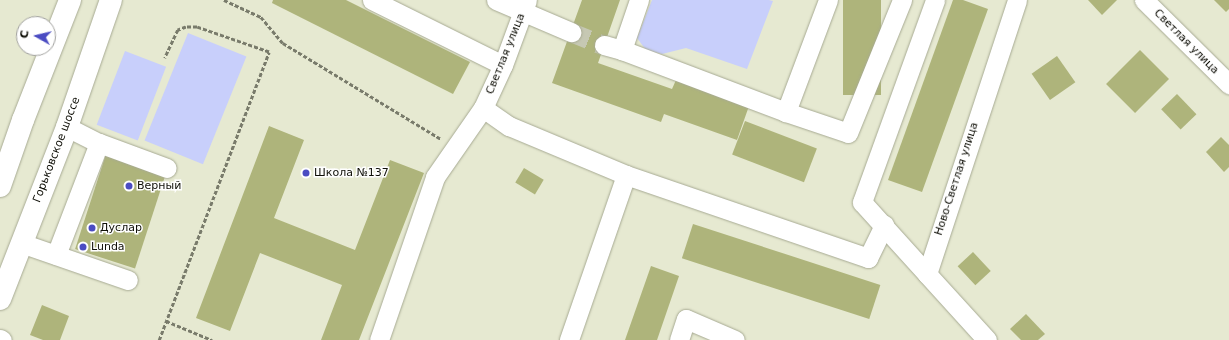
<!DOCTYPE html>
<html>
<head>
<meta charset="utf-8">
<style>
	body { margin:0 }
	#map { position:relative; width:1229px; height:340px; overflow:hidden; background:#e6e9d1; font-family:"DejaVu Sans",sans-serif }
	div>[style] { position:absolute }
	.green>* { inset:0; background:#c8cffb; transform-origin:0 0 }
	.building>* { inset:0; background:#aeb47b; transform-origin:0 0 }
	.minor-tunnel>* { height:19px; margin-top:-9.5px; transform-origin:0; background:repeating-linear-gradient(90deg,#c6c8b3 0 19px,transparent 0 29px) }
	.path>* { height:2.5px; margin-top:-1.25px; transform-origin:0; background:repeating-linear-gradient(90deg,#797b6b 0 4px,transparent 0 6px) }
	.roads { filter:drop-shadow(0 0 1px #a7aa93) drop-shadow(0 0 1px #a7aa93) }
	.minor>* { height:19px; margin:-9.5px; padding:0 9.5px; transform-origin:9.5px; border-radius:9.5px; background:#fff }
	.major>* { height:22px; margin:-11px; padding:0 11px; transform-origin:11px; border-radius:11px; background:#fff }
	.dots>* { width:11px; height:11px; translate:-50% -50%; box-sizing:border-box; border:2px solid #fff; border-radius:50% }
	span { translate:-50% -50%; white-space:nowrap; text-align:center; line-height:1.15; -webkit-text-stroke:3px #fff; paint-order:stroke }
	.street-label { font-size:11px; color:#0f0f07 }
	.poi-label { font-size:11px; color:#0f0f07 }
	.left { translate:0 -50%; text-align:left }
	.north { position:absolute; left:16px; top:16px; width:40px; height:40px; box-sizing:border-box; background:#fff; border:1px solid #9f9f9c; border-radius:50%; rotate:278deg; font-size:11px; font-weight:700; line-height:16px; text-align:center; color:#0f0f07 }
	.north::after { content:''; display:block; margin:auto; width:14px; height:18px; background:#4b4cc2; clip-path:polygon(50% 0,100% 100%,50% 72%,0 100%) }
</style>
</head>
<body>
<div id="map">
	<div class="green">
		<i style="clip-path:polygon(652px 0,769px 0,773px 1px,747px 69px,686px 48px,662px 54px,646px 50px,637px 38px)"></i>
		<i style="left:188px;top:33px;width:63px;height:116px;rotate:22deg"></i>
		<i style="left:125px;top:51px;width:44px;height:79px;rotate:21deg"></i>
	</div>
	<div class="building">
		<i style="clip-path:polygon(273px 0,346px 0,470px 62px,453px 94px,272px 3px)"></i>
		<i style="clip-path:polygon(582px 0,620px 0,598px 63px,672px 89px,676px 80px,749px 106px,737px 140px,664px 114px,661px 122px,552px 83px)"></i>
		<i style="left:843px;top:0;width:38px;height:95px"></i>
		<i style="clip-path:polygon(953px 0,963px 0,988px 9px,922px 192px,888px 180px)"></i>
		<i style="clip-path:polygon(1088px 0,1117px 0,1102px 15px)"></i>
		<i style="clip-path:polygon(1214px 0,1229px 0,1229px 9px,1226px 12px)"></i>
		<i style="left:1140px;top:50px;width:41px;height:48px;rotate:45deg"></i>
		<i style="left:1057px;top:56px;width:32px;height:31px;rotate:55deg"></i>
		<i style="left:1177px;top:94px;width:28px;height:22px;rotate:46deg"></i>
		<i style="left:745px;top:121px;width:77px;height:36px;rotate:21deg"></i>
		<i style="clip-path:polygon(269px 126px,304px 140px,274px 218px,355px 250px,390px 160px,424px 173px,359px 340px,321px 340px,342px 285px,260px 253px,230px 331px,196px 318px)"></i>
		<i style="clip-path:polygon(1221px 137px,1229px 145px,1229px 167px,1224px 172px,1206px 152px)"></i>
		<i style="left:106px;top:154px;width:63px;height:100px;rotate:18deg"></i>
		<i style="left:524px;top:168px;width:23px;height:17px;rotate:31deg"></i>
		<i style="left:693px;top:224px;width:197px;height:36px;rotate:18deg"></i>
		<i style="left:973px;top:252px;width:26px;height:21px;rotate:47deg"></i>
		<i style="clip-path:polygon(651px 266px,679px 276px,657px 340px,625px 340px)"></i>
		<i style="clip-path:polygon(42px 305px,69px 316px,60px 340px,43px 340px,30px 335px)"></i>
		<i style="clip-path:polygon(1026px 314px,1045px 334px,1038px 340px,1021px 340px,1010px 329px)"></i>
	</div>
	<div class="minor-tunnel">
		<i style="left:571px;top:32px;width:35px;rotate:22deg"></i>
	</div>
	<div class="path">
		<i style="left:224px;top:0;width:41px;rotate:24.7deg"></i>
		<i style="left:261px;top:17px;width:34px;rotate:50deg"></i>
		<i style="left:283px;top:43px;width:185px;rotate:31.3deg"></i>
		<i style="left:166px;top:321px;width:50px;rotate:22.4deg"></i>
		<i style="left:159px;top:340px;width:308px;rotate:-69.1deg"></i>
		<i style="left:269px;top:52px;width:76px;rotate:-160.9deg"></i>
		<i style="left:197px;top:27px;width:11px;rotate:180deg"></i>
		<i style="left:186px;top:27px;width:9px;rotate:159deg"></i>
		<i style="left:178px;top:30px;width:31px;rotate:115deg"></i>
	</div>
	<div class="roads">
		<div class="minor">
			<i style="left:372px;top:0;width:146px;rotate:26.4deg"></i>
			<i style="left:496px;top:0;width:82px;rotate:23.1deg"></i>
			<i style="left:639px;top:0;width:53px;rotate:108.8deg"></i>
			<i style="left:622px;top:50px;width:175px;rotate:20.7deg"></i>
			<i style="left:828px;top:0;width:120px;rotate:110.6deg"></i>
			<i style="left:786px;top:112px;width:65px;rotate:18.7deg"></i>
			<i style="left:848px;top:133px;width:144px;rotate:-67.9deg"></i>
			<i style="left:1144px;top:0;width:120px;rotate:44.7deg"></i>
			<i style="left:604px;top:45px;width:19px;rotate:16deg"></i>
			<i style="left:483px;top:108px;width:47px;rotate:-65.1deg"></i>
			<i style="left:503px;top:65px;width:69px;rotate:-69.7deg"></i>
			<i style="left:67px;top:127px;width:36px;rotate:27deg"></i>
			<i style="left:626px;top:175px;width:256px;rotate:18.9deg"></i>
			<i style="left:868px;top:258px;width:37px;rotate:-64deg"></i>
			<i style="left:21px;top:243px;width:113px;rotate:19.1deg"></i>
			<i style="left:56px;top:255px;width:120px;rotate:-69deg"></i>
			<i style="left:99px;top:143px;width:72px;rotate:20.2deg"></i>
			<i style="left:927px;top:274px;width:97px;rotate:-132.1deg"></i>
			<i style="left:862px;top:202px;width:215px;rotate:-70.1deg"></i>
			<i style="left:0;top:339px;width:2px;rotate:27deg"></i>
			<i style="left:379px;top:340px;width:172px;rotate:-71deg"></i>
			<i style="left:435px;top:177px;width:84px;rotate:-55.2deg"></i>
			<i style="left:483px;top:108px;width:32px;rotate:35deg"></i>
			<i style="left:509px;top:126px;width:127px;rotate:22.7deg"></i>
			<i style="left:626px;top:175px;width:175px;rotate:109.1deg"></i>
			<i style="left:679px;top:340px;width:22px;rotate:-72deg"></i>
			<i style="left:686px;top:319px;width:53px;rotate:23.2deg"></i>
			<i style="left:987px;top:340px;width:89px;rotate:-132.3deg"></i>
			<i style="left:927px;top:274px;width:288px;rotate:-71.8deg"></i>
		</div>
		<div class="major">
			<i style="left:0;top:186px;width:70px;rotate:-70.8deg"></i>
			<i style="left:23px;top:120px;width:129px;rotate:-68.6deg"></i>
			<i style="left:0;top:299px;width:185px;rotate:-68.7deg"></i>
			<i style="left:67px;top:127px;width:134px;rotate:-70.9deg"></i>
		</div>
	</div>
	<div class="dots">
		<i style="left:306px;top:173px;background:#4b4cc2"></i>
		<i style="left:129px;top:186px;background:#4b4cc2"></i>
		<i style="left:92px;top:228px;background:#4b4cc2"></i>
		<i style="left:83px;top:247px;background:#4b4cc2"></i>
	</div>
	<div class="street-label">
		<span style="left:1186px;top:42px;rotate:45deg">Светлая улица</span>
		<span style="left:506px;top:54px;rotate:-68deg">Светлая улица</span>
		<span style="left:57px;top:150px;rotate:-69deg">Горьковское шоссе</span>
		<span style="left:957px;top:179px;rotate:-72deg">Ново-Светлая улица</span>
	</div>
	<div class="poi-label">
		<span class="left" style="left:314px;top:173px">Школа №137</span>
		<span class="left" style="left:137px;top:186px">Верный</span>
		<span class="left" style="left:100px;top:228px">Дуслар</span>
		<span class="left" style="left:91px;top:247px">Lunda</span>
	</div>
	<div class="north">С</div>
</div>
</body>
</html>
